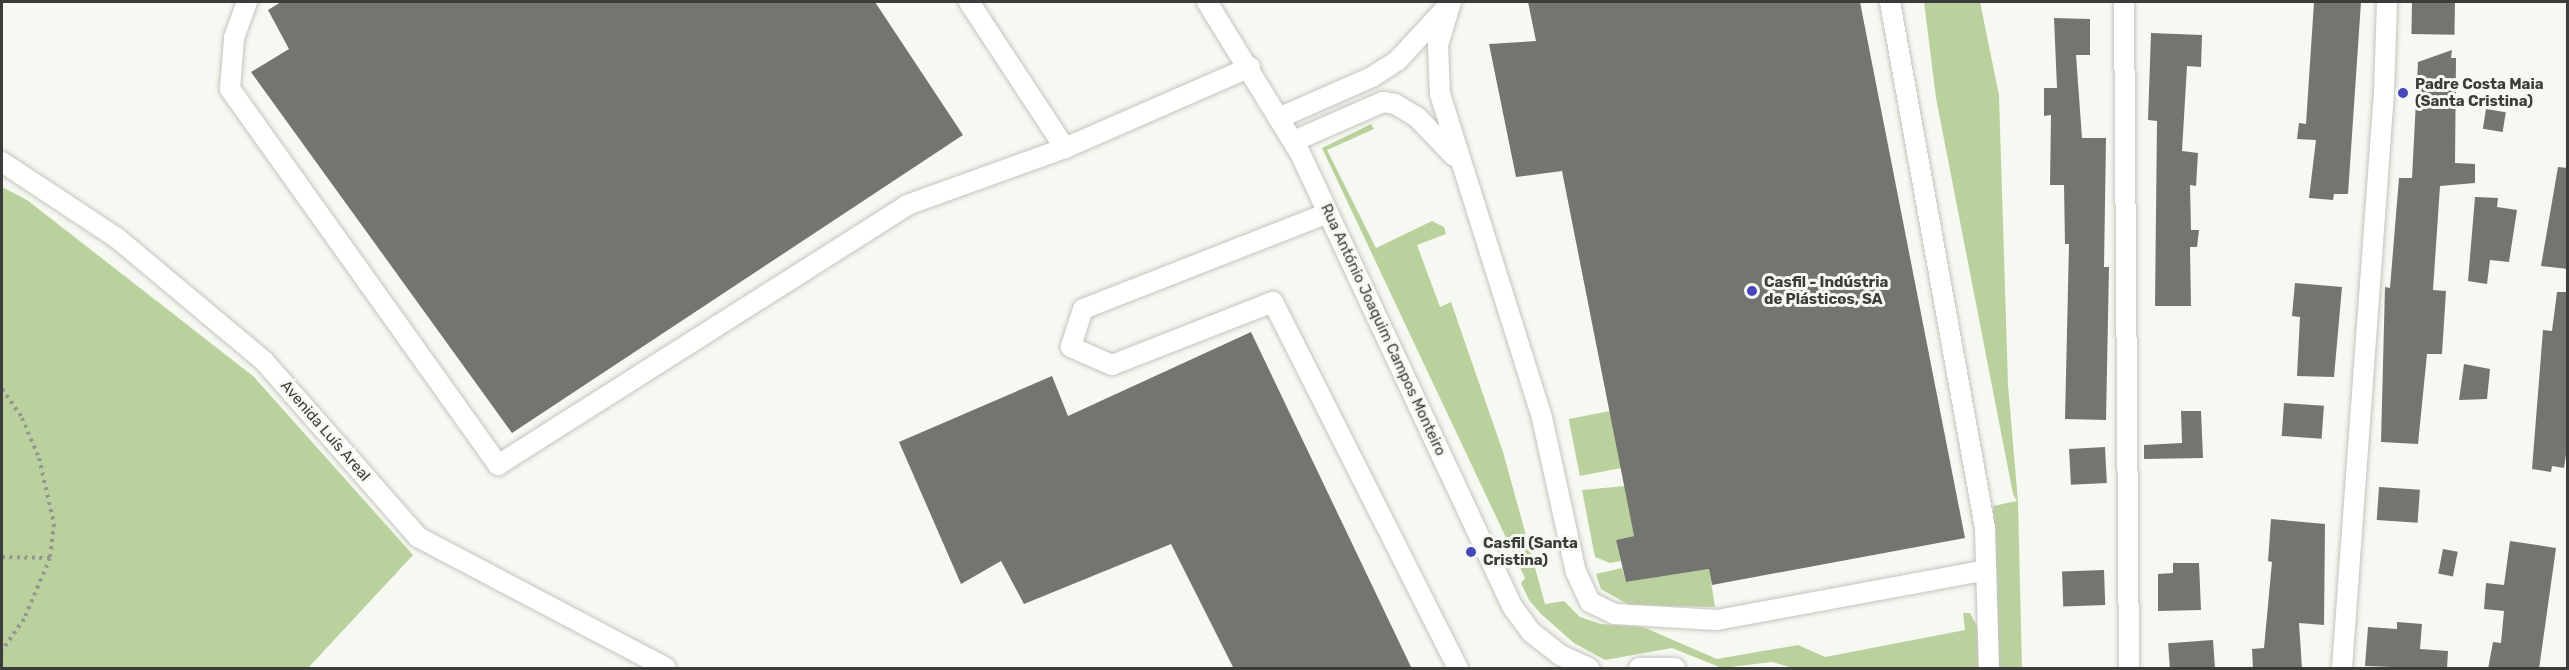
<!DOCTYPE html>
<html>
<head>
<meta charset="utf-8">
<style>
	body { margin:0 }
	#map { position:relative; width:2569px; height:670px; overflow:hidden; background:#f5f9f1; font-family:Rubik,sans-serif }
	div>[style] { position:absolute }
	.green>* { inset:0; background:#bbd19d; transform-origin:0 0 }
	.building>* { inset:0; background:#73766f; transform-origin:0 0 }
	.path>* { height:4px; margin-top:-2px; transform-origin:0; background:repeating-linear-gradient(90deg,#959792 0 3px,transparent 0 7.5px) }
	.roads { filter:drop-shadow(0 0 2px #c2c5be) drop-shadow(0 0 2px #c2c5be) }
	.minor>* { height:20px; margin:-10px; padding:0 10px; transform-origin:10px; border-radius:10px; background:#fff }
	.dots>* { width:16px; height:16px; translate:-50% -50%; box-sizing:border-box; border:3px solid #f5f9f1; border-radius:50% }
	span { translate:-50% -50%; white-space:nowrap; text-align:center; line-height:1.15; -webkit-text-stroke:6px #f5f9f1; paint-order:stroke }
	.poi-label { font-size:15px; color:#3c3d3a; font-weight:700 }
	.left { translate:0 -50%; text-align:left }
	.street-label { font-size:15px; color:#3c3d3a }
	.frame { position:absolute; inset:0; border:3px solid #3c3d3a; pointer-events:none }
</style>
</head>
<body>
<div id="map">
	<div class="green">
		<i style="clip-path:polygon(1924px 2px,1980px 2px,1999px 95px,2008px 385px,2018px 502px,2022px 668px,1999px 668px,1993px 506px,2017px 501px,2013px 494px,1936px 98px)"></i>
		<i style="clip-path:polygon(1371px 124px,1374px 129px,1327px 150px,1376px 248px,1432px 221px,1444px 227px,1446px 234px,1417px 245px,1440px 307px,1451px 302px,1503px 452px,1545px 604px,1564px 601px,1580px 617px,1601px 624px,1643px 627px,1717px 659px,1798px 645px,1825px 657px,1965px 630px,1963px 613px,1970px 613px,1977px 626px,1979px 668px,1793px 668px,1772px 662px,1722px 668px,1672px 648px,1605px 660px,1574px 643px,1541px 614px,1529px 600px,1521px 583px,1525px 578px,1322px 148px)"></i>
		<i style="clip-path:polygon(2px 187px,27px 200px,253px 376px,413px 555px,308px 668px,2px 668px)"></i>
		<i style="left:1610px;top:411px;width:58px;height:42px;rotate:79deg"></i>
		<i style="clip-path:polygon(1625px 486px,1634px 536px,1616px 540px,1621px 561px,1610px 563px,1595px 557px,1582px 490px)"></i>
		<i style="clip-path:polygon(1622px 568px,1626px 582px,1709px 569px,1715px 607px,1629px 605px,1601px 589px,1596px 574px)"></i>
	</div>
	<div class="building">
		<i style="clip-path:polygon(281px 2px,875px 2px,963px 135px,512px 433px,251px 72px,289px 49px,268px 10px)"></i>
		<i style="clip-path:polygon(1528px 2px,1860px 2px,1965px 538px,1712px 585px,1709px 569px,1626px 582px,1616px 540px,1634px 536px,1562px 171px,1516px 177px,1489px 44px,1536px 41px)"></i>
		<i style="clip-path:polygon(2314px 2px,2361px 2px,2348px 194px,2334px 194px,2333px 200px,2309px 198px,2316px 140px,2297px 139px,2299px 123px,2306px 124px)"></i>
		<i style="left:2412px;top:2px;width:43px;height:32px;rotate:1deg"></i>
		<i style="clip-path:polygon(2054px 18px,2090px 19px,2090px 55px,2076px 55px,2082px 138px,2106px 138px,2104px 267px,2109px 267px,2106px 420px,2065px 419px,2069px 244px,2065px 244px,2064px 185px,2050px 185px,2051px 115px,2044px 116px,2044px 88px,2057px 88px)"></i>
		<i style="clip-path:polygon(2151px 33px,2202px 35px,2201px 67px,2187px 66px,2182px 151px,2198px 153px,2196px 186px,2190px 185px,2191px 230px,2199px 230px,2197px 247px,2190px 247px,2191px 306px,2155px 306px,2157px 121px,2148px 120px)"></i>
		<i style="clip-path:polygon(2452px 50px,2451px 58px,2456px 58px,2455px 163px,2475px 164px,2475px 183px,2440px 186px,2433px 290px,2446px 291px,2442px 354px,2427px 354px,2418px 444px,2381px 442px,2385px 287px,2390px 288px,2399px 178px,2412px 178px,2418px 62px)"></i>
		<i style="left:2486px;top:109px;width:20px;height:20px;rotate:9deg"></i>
		<i style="clip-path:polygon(2558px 167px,2568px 168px,2568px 269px,2541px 266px)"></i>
		<i style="clip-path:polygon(2475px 197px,2498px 198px,2497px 207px,2517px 210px,2509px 262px,2490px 260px,2487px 284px,2468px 281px)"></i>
		<i style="clip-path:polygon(2295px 283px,2342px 287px,2334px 377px,2297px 376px,2300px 317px,2292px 316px)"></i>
		<i style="clip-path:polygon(2557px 292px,2568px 292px,2568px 441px,2564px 468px,2552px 466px,2551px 472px,2532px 469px,2543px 330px,2552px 331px)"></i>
		<i style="clip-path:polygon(1251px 332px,1412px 669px,1234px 669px,1171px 544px,1024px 604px,1001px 561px,961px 584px,899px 442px,1052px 376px,1068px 416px)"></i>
		<i style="clip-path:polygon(2464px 364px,2490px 369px,2487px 399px,2459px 400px)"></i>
		<i style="left:2284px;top:403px;width:40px;height:33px;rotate:4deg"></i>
		<i style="clip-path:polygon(2181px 411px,2201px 411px,2203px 458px,2144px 459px,2144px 445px,2182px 443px)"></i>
		<i style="left:2105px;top:447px;width:36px;height:36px;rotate:87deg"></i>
		<i style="left:2379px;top:487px;width:41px;height:33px;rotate:4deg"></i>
		<i style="clip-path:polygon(2271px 519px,2325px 524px,2324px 625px,2299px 623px,2302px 669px,2253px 669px,2252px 649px,2264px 648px,2272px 562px,2268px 561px)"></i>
		<i style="clip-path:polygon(2510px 541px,2556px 548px,2539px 669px,2488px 669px,2493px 642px,2501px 643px,2504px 611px,2484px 609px,2486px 583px,2504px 585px)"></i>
		<i style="left:2443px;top:549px;width:15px;height:25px;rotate:11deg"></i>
		<i style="clip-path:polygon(2173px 563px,2199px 563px,2201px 610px,2158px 611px,2158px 574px,2173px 573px)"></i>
		<i style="left:2104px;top:570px;width:35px;height:42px;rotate:88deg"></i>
		<i style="clip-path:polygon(2397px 622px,2422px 624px,2420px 649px,2448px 651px,2447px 669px,2365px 666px,2368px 627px,2397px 629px)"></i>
		<i style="left:2213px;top:640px;width:29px;height:45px;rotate:86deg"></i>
	</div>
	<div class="path">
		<i style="left:2px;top:389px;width:35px;rotate:55deg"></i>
		<i style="left:22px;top:418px;width:43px;rotate:67deg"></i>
		<i style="left:39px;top:458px;width:68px;rotate:77.2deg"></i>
		<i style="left:54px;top:524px;width:34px;rotate:97deg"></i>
		<i style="left:2px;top:557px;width:48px;rotate:1.2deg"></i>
		<i style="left:50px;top:558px;width:66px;rotate:113.1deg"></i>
		<i style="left:24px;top:619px;width:38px;rotate:125deg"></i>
	</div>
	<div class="roads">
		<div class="minor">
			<i style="left:247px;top:2px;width:38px;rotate:110deg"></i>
			<i style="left:234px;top:38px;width:51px;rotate:94.5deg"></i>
			<i style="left:230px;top:89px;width:462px;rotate:54.5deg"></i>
			<i style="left:498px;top:465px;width:485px;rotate:-32.4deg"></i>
			<i style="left:907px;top:205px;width:168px;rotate:-19.8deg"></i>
			<i style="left:1065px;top:148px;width:202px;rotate:-23.6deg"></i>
			<i style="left:969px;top:2px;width:175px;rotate:56.7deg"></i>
			<i style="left:1207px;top:2px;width:177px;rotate:58.4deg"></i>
			<i style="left:1300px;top:153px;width:500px;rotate:64.92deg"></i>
			<i style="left:1512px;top:606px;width:32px;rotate:54deg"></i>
			<i style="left:1531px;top:632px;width:37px;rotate:38deg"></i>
			<i style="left:1560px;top:655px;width:32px;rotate:24deg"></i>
			<i style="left:1451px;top:2px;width:45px;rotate:106.8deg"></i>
			<i style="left:1438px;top:45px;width:49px;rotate:87.7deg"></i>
			<i style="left:1440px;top:94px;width:340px;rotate:72.5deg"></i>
			<i style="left:1542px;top:418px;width:158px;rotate:77.6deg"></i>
			<i style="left:1576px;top:572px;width:33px;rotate:65deg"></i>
			<i style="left:1590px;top:602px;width:28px;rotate:26deg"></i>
			<i style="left:1615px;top:614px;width:102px;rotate:3.4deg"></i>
			<i style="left:1717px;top:620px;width:274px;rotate:-10.5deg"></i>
			<i style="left:1890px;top:2px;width:535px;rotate:79.76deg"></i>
			<i style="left:1985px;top:528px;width:140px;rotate:88.4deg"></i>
			<i style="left:2124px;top:2px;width:666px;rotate:89.57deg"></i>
			<i style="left:1281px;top:117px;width:99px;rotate:-23.7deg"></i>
			<i style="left:1372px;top:77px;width:31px;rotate:-33deg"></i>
			<i style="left:1398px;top:60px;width:71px;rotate:-47.3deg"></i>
			<i style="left:1294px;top:141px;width:97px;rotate:-23.7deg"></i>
			<i style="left:1383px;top:102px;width:12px;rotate:9deg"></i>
			<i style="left:1395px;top:104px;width:26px;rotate:31deg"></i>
			<i style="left:1417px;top:117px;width:54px;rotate:46.5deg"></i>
			<i style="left:2px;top:162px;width:138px;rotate:33.5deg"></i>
			<i style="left:117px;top:238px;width:192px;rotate:39.9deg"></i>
			<i style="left:264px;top:361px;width:234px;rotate:48.8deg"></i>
			<i style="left:418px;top:537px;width:280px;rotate:27.8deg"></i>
			<i style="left:1328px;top:213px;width:263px;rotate:158.6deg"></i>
			<i style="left:1083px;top:309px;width:40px;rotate:108deg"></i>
			<i style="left:1071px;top:347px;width:45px;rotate:23.7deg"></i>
			<i style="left:1112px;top:365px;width:173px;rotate:-21.4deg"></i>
			<i style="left:1273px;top:302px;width:410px;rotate:63.2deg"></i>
			<i style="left:1639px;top:668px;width:36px"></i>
			<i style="left:2342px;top:668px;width:578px;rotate:-85.83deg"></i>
			<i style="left:2384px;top:92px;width:90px;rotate:-88.1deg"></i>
		</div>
	</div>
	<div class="dots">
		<i style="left:2403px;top:93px;background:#4747bc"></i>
		<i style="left:1752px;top:291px;background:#4747bc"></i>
		<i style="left:1471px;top:552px;background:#4747bc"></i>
	</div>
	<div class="poi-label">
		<span class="left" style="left:2415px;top:93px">Padre Costa Maia<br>(Santa Cristina)</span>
		<span class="left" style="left:1764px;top:291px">Casfil - Indústria<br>de Plásticos, SA</span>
		<span class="left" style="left:1483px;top:552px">Casfil (Santa<br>Cristina)</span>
	</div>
	<div class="street-label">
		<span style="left:1383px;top:330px;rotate:65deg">Rua António Joaquim Campos Monteiro</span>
		<span style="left:325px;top:431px;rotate:49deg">Avenida Luís Areal</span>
	</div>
	<div class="frame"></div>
</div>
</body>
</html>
